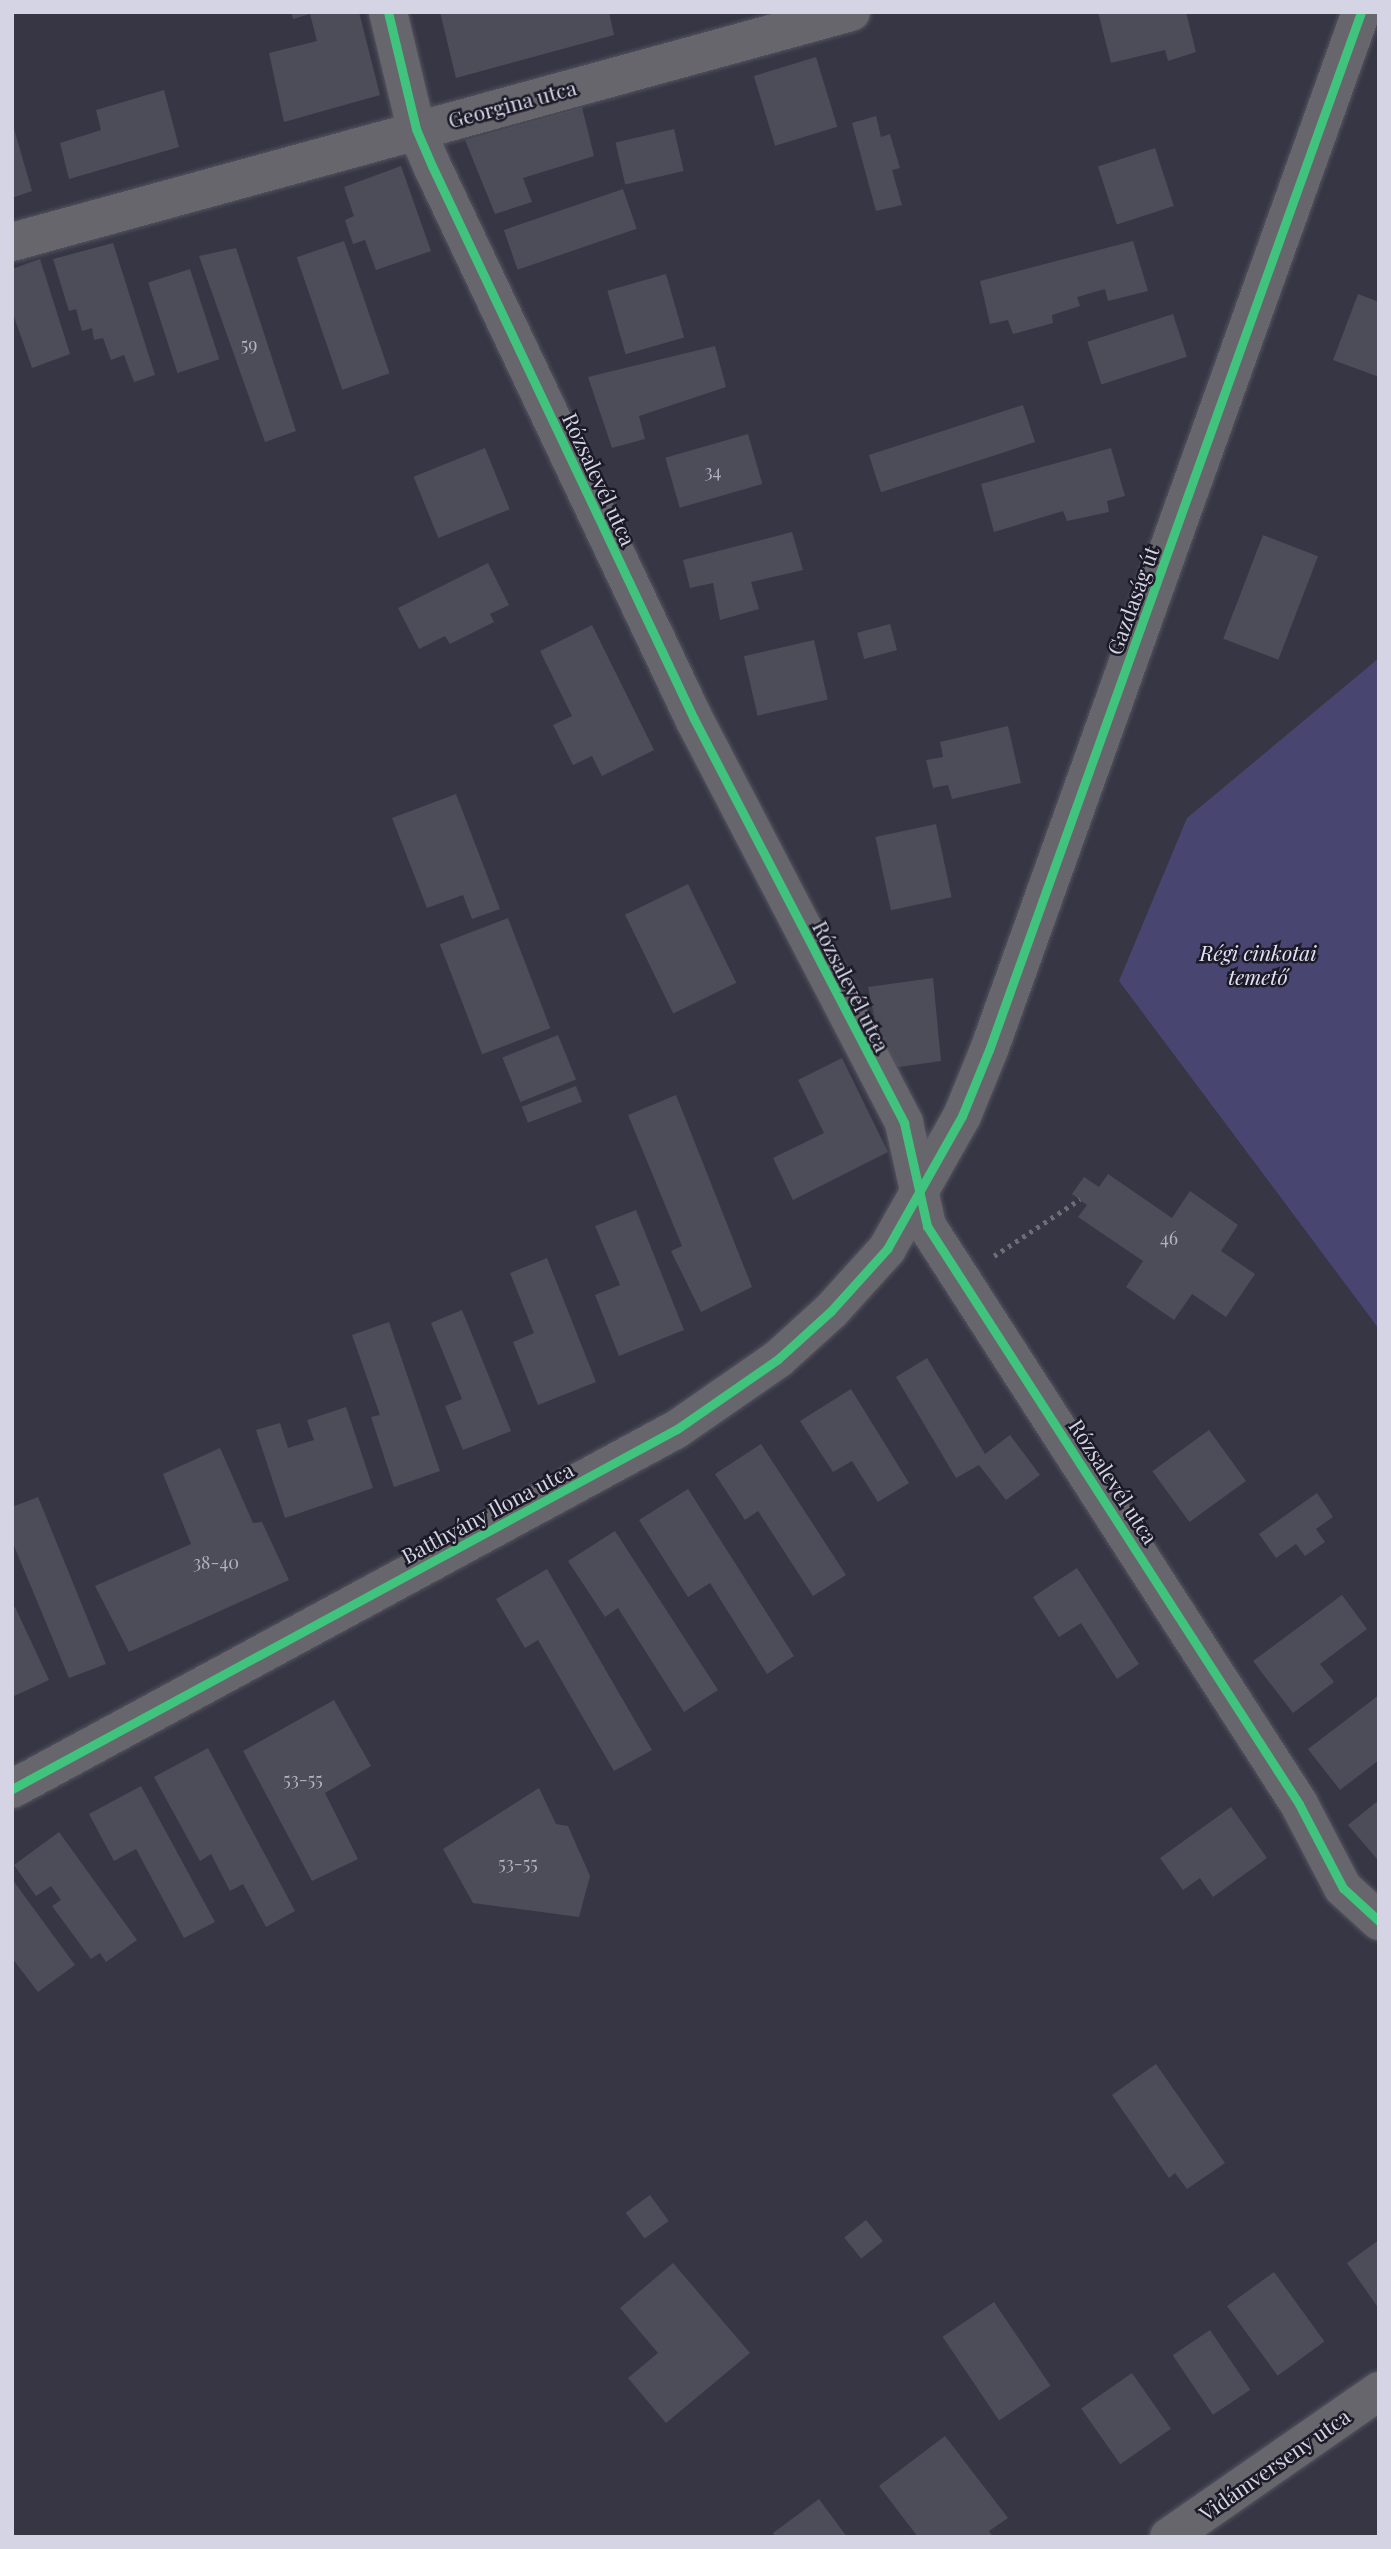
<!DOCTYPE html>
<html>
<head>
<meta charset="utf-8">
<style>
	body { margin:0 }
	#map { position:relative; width:1391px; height:2549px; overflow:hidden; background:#373645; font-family:"Playfair Display",serif }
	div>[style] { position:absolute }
	.green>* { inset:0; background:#484571 }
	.building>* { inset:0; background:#4d4d59; transform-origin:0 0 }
	.path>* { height:4.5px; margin-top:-2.25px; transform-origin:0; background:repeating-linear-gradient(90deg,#6d6d74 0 3.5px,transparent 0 8.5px) }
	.roads { filter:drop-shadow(0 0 2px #545460) drop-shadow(0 0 2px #545460) }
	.minor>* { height:38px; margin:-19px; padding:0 19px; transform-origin:19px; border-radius:19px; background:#67666c }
	.cycleway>* { height:9px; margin:-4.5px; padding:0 4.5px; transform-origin:4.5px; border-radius:4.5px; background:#40c37c }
	span { translate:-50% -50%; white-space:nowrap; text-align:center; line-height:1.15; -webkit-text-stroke:5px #1b1a26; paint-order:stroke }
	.number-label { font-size:18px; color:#b2b2c2 }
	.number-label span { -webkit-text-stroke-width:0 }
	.street-label { font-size:21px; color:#d4d4e5 }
	.park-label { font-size:21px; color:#e2e1f7; font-style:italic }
	.frame { position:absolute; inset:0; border:14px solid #d4d4e5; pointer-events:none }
</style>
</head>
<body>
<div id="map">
	<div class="green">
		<i style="clip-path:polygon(1379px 658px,1379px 1329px,1119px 981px,1187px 818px)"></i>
	</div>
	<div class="building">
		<i style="clip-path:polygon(291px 12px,359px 12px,380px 95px,284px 122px,269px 53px,317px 41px,310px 14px,293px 19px)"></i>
		<i style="clip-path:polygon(440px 12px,609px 12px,614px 35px,456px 78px)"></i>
		<i style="clip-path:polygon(1098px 12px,1186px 12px,1196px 52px,1168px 61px,1165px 50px,1111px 63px)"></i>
		<i style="left:816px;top:57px;width:73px;height:65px;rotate:73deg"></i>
		<i style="clip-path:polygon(164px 90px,179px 147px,69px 179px,60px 143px,101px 130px,96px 110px)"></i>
		<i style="clip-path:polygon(582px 107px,594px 156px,523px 178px,532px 202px,495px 214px,465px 140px)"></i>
		<i style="clip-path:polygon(876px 116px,881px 137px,890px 134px,900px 168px,892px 170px,902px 205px,876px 211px,852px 123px)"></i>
		<i style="clip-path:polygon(12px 122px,32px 191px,12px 198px)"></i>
		<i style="left:674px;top:129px;width:43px;height:60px;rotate:77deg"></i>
		<i style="left:1155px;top:148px;width:61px;height:60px;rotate:72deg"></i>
		<i style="clip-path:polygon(401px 166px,431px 251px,376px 270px,365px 240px,353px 244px,345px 220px,354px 216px,344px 187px)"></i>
		<i style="left:623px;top:189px;width:42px;height:126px;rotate:71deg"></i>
		<i style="left:344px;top:241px;width:140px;height:50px;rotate:71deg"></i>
		<i style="clip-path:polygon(1133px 241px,1148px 291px,1108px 301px,1105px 289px,1077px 297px,1080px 306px,1052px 315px,1053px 323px,1013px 334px,1008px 320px,990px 324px,980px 281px)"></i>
		<i style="clip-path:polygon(113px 243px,155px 375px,134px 382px,124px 355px,111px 360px,103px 338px,94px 340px,92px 328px,82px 331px,76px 309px,69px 311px,53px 259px)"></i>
		<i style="clip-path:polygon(236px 248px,296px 431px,265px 442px,199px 256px)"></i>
		<i style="clip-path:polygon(40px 259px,70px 354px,32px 368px,12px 311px,12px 269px)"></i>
		<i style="left:190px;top:269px;width:95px;height:44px;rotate:72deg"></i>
		<i style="left:666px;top:274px;width:66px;height:61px;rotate:74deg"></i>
		<i style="clip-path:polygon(1358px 294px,1379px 302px,1379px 377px,1333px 360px)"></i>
		<i style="left:1173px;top:314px;width:45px;height:90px;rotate:72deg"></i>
		<i style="clip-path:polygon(715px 346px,726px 387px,639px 416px,645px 439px,612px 448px,588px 377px)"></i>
		<i style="left:1023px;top:405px;width:39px;height:162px;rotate:72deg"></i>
		<i style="left:748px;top:434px;width:52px;height:86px;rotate:74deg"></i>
		<i style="left:485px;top:448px;width:66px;height:77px;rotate:68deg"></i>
		<i style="clip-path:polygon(1111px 448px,1125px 496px,1107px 501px,1109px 512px,1067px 521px,1063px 511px,994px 532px,981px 484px)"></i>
		<i style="clip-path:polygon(792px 532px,803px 570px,751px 582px,759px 609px,720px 620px,713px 583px,690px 588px,683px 560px)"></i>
		<i style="left:1263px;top:535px;width:59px;height:111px;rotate:21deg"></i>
		<i style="clip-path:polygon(488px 563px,509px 605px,490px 614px,494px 622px,450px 644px,445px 636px,419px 649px,398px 608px)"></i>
		<i style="left:890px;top:624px;width:27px;height:34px;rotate:75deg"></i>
		<i style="clip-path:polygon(592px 625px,654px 750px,602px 776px,592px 756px,573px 765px,553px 725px,572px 716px,540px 651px)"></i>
		<i style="left:814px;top:640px;width:61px;height:72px;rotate:77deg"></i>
		<i style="clip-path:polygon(1008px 726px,1021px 783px,952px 799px,948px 785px,933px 788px,926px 760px,943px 757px,940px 742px)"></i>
		<i style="clip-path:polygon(456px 794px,500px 909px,472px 919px,463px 895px,427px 908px,392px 818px)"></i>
		<i style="left:936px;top:824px;width:75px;height:62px;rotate:78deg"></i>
		<i style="left:688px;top:884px;width:110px;height:70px;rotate:64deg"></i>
		<i style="left:508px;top:918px;width:118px;height:73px;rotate:69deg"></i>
		<i style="clip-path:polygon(933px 978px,941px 1061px,885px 1069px,868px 987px)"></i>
		<i style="left:558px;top:1035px;width:48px;height:60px;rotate:68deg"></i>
		<i style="clip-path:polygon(842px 1058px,888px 1152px,793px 1200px,773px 1158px,824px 1133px,798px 1080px)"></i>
		<i style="left:576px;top:1086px;width:17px;height:58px;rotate:69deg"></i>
		<i style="clip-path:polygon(676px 1095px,752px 1287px,701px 1312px,671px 1251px,682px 1246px,628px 1115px)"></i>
		<i style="clip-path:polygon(1108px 1174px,1172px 1218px,1190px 1191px,1238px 1225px,1221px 1251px,1255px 1274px,1226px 1317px,1192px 1294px,1174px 1320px,1126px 1287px,1143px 1261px,1078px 1217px,1087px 1205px,1072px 1194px,1084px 1177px,1099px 1187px)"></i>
		<i style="clip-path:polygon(636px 1210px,684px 1330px,619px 1356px,595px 1295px,620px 1285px,595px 1226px)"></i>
		<i style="clip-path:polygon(547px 1258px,596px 1382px,538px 1405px,513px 1342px,534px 1333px,510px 1273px)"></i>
		<i style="clip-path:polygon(462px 1310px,511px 1431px,463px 1450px,445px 1406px,462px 1399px,431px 1323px)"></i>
		<i style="clip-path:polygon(389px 1322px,440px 1471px,394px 1487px,371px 1417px,380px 1415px,352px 1335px)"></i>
		<i style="clip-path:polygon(927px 1358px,985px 1454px,1010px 1435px,1040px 1475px,1006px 1500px,979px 1465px,956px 1478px,896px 1377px)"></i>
		<i style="clip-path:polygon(851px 1389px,909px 1483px,878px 1502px,852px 1461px,833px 1472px,800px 1421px)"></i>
		<i style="clip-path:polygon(346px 1407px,373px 1488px,285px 1518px,256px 1430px,280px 1423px,288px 1448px,314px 1440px,307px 1420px)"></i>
		<i style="left:1209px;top:1430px;width:63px;height:70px;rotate:54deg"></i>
		<i style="clip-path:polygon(761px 1444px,846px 1575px,813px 1596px,758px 1511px,745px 1520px,715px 1474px)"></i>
		<i style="clip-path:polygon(220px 1448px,253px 1523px,262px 1522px,289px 1580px,129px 1652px,95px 1586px,191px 1544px,163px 1474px)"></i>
		<i style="clip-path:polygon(688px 1489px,794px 1656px,767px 1674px,710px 1583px,688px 1597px,639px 1520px)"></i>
		<i style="clip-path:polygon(1317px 1493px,1333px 1517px,1316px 1529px,1325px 1542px,1305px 1556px,1296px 1544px,1276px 1558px,1259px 1534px)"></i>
		<i style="clip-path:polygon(38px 1497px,106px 1664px,69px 1678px,12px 1541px,12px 1507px)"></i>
		<i style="clip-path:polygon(615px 1531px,718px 1690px,684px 1712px,618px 1608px,605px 1617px,568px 1561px)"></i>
		<i style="clip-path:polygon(1077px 1568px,1139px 1664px,1117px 1679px,1081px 1623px,1059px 1637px,1033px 1597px)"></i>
		<i style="clip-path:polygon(547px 1569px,652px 1750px,614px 1771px,538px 1640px,525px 1648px,496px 1599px)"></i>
		<i style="clip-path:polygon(1342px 1595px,1367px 1629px,1320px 1664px,1334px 1682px,1293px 1713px,1253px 1661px)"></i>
		<i style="clip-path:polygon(15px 1607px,49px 1680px,12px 1697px,12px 1608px)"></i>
		<i style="clip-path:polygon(1379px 1695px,1379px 1760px,1340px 1790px,1308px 1749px)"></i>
		<i style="clip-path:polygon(334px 1700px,371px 1766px,325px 1793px,358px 1859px,312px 1881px,243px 1751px)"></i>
		<i style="clip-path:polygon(208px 1748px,295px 1911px,266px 1927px,243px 1884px,230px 1891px,211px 1854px,200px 1861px,154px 1777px)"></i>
		<i style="clip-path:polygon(141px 1786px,215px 1922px,184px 1938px,136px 1849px,114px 1861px,89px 1814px)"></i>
		<i style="clip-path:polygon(539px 1788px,556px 1824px,568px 1826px,590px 1876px,579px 1917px,473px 1903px,443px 1849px)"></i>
		<i style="clip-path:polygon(1379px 1800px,1379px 1857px,1377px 1859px,1348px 1825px)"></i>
		<i style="clip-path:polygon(1231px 1807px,1267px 1858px,1213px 1897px,1200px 1878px,1183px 1890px,1160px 1858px)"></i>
		<i style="clip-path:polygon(59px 1832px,137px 1940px,106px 1962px,100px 1953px,91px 1959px,52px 1906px,61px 1900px,51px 1886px,36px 1896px,14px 1865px)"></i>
		<i style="clip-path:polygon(12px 1879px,75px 1965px,38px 1992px,12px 1958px)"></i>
		<i style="clip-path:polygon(1156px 2064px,1225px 2163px,1187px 2189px,1175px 2173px,1169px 2178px,1112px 2095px)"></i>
		<i style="left:650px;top:2195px;width:32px;height:30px;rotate:54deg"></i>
		<i style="left:866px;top:2220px;width:27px;height:28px;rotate:51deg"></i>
		<i style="clip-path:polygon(1379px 2240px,1379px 2309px,1347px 2263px)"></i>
		<i style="clip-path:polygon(673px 2263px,750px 2353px,666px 2423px,628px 2378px,658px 2353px,620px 2308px)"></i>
		<i style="left:1274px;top:2272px;width:86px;height:58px;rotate:54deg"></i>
		<i style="left:994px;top:2302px;width:101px;height:62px;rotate:56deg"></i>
		<i style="left:1210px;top:2330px;width:72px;height:45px;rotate:56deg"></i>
		<i style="left:1132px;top:2373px;width:68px;height:62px;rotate:55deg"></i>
		<i style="clip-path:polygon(945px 2436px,1008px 2518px,989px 2531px,993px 2537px,918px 2537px,879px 2486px)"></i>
		<i style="clip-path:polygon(819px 2499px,847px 2537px,775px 2537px,773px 2533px)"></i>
	</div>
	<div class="path">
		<i style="left:994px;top:1256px;width:103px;rotate:-33.5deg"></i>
	</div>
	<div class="roads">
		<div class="minor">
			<i style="left:388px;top:12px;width:120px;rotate:76.5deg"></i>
			<i style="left:416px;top:129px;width:40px;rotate:66.6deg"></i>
			<i style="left:432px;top:166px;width:612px;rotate:64.65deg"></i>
			<i style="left:694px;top:719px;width:455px;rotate:62.5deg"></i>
			<i style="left:904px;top:1123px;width:106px;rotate:77.4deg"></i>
			<i style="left:927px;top:1226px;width:687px;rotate:57.23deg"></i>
			<i style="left:1299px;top:1804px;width:95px;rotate:62.4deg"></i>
			<i style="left:1343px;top:1888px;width:49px;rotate:42.5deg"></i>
			<i style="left:12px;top:242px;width:870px;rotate:-15.33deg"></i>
			<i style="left:12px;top:1789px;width:756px;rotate:-28.43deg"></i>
			<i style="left:677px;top:1429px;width:123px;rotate:-34.7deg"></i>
			<i style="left:778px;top:1359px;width:72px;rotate:-42.2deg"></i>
			<i style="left:831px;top:1311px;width:84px;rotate:-47.9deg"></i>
			<i style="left:887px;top:1249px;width:153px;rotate:-60.6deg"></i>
			<i style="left:962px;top:1116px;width:71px;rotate:-67.8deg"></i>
			<i style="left:989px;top:1050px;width:1103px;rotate:-70.28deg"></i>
			<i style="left:1169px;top:2537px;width:256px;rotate:-34.8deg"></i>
		</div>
	</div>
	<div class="cycleway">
		<i style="left:388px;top:12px;width:120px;rotate:76.5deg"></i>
		<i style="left:416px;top:129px;width:40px;rotate:66.6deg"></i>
		<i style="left:432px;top:166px;width:612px;rotate:64.65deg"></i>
		<i style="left:694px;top:719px;width:455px;rotate:62.5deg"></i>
		<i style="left:904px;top:1123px;width:106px;rotate:77.4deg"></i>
		<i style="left:927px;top:1226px;width:687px;rotate:57.23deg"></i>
		<i style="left:1299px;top:1804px;width:95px;rotate:62.4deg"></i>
		<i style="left:1343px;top:1888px;width:49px;rotate:42.5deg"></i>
		<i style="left:12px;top:1789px;width:756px;rotate:-28.43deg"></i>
		<i style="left:677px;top:1429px;width:123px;rotate:-34.7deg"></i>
		<i style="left:778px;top:1359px;width:72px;rotate:-42.2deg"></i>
		<i style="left:831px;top:1311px;width:84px;rotate:-47.9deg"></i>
		<i style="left:887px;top:1249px;width:153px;rotate:-60.6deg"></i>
		<i style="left:962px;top:1116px;width:71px;rotate:-67.8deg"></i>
		<i style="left:989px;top:1050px;width:1103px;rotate:-70.28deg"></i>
	</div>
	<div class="number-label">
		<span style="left:249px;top:344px">59</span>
		<span style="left:713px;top:471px">34</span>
		<span style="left:1169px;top:1238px">46</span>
		<span style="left:216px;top:1562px">38-40</span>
		<span style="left:303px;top:1779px">53-55</span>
		<span style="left:518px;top:1863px">53-55</span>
	</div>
	<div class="street-label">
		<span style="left:512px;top:103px;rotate:-15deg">Georgina utca</span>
		<span style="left:600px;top:479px;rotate:65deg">Rózsalevél utca</span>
		<span style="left:1132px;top:600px;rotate:-70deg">Gazdaság út</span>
		<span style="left:852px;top:986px;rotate:63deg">Rózsalevél utca</span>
		<span style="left:1114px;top:1481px;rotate:57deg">Rózsalevél utca</span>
		<span style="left:487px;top:1512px;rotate:-28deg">Batthyány Ilona utca</span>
		<span style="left:1274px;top:2464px;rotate:-35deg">Vidámverseny utca</span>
	</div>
	<div class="park-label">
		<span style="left:1258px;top:964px">Régi cinkotai<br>temető</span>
	</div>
	<div class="frame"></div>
</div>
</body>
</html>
